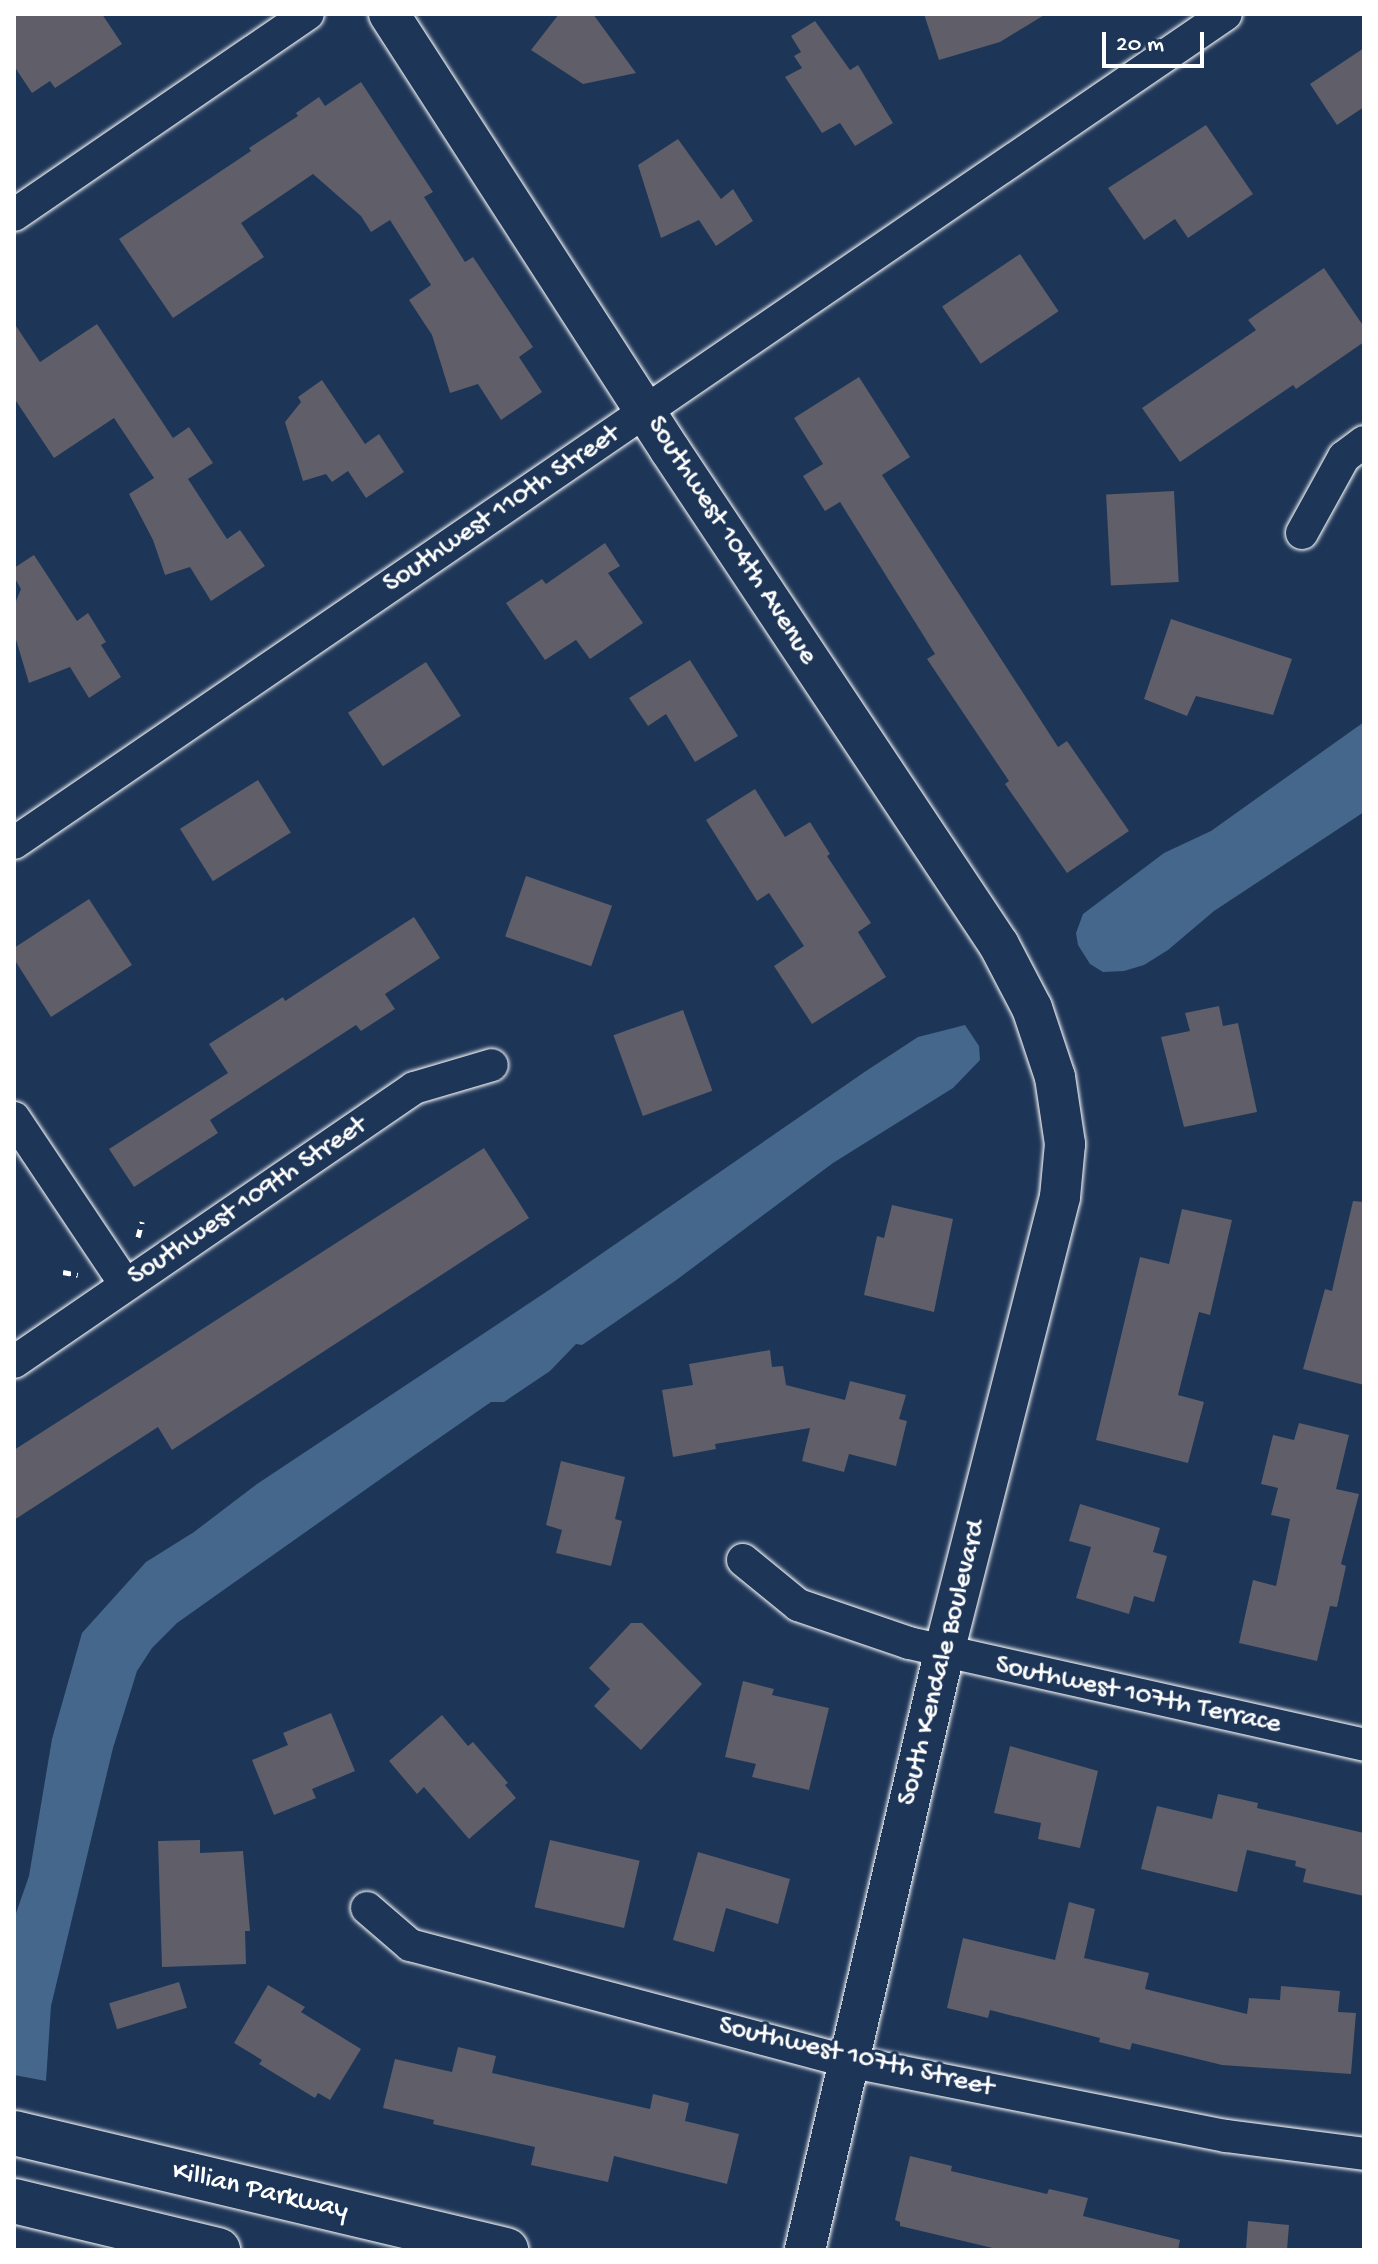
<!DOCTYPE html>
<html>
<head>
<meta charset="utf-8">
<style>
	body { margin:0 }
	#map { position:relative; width:1378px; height:2264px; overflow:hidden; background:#1d3557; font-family:"Gochi Hand",sans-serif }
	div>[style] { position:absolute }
	.water>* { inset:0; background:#44678b }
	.building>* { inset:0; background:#5f5e69; transform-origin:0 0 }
	.path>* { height:5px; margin-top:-2.5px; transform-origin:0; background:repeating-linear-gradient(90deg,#fff 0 8px,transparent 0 14px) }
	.roads { filter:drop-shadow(0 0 2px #fff) drop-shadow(0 0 2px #fff) }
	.minor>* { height:32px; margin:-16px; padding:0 16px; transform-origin:16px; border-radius:16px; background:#1d3557 }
	.tertiary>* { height:40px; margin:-20px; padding:0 20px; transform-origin:20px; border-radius:20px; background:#1d3557 }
	.secondary>* { height:44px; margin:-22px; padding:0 22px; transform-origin:22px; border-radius:22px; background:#1d3557 }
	span { translate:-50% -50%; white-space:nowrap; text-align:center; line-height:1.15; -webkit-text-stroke:6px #1d3557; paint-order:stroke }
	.street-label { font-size:28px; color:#fff }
	.frame { position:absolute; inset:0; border:16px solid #fff; pointer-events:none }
	.scale { position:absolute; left:1102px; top:32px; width:102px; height:36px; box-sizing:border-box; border:4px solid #fff; border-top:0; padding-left:10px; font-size:24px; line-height:28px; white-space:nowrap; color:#fff; -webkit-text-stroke:6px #1d3557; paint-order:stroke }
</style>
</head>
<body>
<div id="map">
	<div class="water">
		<i style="clip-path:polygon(1364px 722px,1364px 812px,1214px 911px,1168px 950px,1144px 965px,1124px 971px,1103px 972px,1090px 964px,1078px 945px,1076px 933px,1083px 914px,1164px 853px,1211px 831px)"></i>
		<i style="clip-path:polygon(965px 1025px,979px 1046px,980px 1060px,953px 1088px,833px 1163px,675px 1281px,582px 1345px,576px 1344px,550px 1371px,504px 1402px,491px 1402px,406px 1461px,177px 1623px,152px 1648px,137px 1671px,113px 1748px,51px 2006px,46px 2081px,14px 2075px,14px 1919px,29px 1876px,52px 1739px,82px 1633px,146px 1562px,194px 1532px,257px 1484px,549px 1290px,866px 1071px,918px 1037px)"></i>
	</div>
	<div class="building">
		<i style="clip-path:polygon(14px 14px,102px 14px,122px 44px,55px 88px,50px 81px,32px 93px,14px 66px)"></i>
		<i style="clip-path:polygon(559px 14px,593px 14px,636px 73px,583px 84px,531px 50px)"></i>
		<i style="clip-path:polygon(924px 14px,1046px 14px,1000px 42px,939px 60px)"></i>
		<i style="clip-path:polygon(815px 21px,850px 70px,858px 65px,893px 123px,855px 146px,840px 123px,822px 133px,785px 77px,802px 68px,794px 56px,801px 52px,791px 36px)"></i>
		<i style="clip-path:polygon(1364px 48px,1364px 107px,1337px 125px,1310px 84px)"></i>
		<i style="clip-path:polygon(361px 82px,433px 192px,424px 197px,465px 262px,473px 257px,533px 347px,519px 357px,542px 392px,501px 420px,478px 384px,450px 393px,432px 335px,409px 300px,431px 285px,390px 220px,371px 232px,361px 216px,313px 174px,241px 223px,264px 257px,173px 318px,119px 239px,251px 151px,249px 148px,298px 116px,296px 113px,319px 97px,325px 106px)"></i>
		<i style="clip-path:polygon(1206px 125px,1253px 194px,1188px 238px,1175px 219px,1144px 240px,1108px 188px)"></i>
		<i style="clip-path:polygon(678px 139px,721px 199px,733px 189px,753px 221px,716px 246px,699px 220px,661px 238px,638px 165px)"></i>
		<i style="left:1020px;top:254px;width:69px;height:94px;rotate:56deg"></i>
		<i style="clip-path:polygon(1324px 268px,1364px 327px,1364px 342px,1296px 389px,1293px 385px,1180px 462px,1142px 408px,1256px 330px,1248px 320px)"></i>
		<i style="clip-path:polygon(14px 323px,40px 362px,97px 324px,173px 438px,189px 427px,213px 463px,188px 479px,227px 539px,240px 530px,265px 566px,211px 601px,190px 567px,165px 575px,153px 540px,129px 494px,154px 478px,114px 418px,54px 458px,14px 398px)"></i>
		<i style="clip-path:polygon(859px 377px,910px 457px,882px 475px,1058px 747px,1067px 741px,1129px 831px,1067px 873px,1005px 784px,1009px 781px,927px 659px,935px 654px,840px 502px,825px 511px,803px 476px,823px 464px,794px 418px)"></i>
		<i style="clip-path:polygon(322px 380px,365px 444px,379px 434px,404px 472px,366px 498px,348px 471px,332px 482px,326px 474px,303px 481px,285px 422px,301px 402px,298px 397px)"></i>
		<i style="left:1174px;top:491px;width:91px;height:68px;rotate:87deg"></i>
		<i style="clip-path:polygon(605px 543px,620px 566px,608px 573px,643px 623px,590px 659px,576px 640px,545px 660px,506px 603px,542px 579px,546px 584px)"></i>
		<i style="clip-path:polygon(34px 555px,77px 621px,88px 613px,106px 642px,101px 645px,121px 677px,89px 698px,70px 667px,29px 683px,14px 633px,14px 606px,21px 589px,14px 577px,14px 568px)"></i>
		<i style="clip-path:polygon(1171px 619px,1292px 659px,1273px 715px,1196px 696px,1187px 716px,1144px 699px)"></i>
		<i style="clip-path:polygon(690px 660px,738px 736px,695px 762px,666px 714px,648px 726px,629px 698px)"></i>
		<i style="left:426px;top:662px;width:64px;height:93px;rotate:57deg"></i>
		<i style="left:258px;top:780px;width:62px;height:92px;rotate:58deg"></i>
		<i style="clip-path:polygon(755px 789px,785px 837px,810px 822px,830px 854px,827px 856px,871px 923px,858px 932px,886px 977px,812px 1024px,774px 966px,804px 946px,769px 893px,757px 901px,706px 820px)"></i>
		<i style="left:526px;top:876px;width:91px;height:64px;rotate:19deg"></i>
		<i style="clip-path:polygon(89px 899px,132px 965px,51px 1017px,14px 959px,14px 948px)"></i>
		<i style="clip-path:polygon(414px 917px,440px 958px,385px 994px,395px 1009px,361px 1031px,356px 1025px,210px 1120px,218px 1133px,134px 1187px,109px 1149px,228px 1073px,209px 1044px,283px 997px,285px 1001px)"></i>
		<i style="clip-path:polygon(1219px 1006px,1223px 1026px,1238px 1023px,1257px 1112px,1184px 1127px,1161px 1037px,1190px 1031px,1185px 1013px)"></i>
		<i style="left:683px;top:1010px;width:86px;height:74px;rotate:70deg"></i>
		<i style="clip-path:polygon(484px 1148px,529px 1218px,172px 1450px,158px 1427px,14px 1520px,14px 1450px)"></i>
		<i style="clip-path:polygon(1353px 1201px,1364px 1202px,1364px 1385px,1303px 1369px,1325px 1289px,1332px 1291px)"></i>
		<i style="clip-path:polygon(892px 1205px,953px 1219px,934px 1312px,864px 1295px,877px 1236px,884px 1238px)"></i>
		<i style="clip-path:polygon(1182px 1209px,1232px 1220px,1210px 1315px,1199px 1312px,1178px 1395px,1204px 1402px,1188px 1463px,1096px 1440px,1140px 1257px,1169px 1264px)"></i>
		<i style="clip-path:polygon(770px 1350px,772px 1367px,783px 1366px,786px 1385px,845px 1400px,850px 1381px,906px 1395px,899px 1419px,907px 1421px,896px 1466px,849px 1454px,844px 1472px,802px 1461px,810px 1428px,715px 1444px,716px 1449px,673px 1457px,662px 1390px,693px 1385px,689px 1364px)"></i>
		<i style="clip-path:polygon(1299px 1423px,1349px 1435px,1336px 1489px,1359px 1494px,1341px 1564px,1346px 1566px,1337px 1607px,1330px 1606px,1317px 1661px,1239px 1643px,1253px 1580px,1276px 1586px,1290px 1519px,1271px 1515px,1278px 1488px,1261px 1484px,1273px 1435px,1294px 1440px)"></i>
		<i style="clip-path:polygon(561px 1461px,625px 1477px,615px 1519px,622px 1521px,611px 1566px,556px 1553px,562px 1530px,546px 1525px)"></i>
		<i style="clip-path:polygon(1080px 1504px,1160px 1528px,1153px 1552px,1167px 1556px,1154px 1602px,1134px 1596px,1129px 1614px,1076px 1598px,1091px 1547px,1069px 1541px)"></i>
		<i style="clip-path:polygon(631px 1623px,642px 1623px,702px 1684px,641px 1750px,594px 1706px,610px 1689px,589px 1668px)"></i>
		<i style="clip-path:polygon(743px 1681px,774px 1689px,772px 1695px,829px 1708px,809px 1790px,752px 1777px,756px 1764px,725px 1757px)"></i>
		<i style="clip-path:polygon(331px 1713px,355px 1771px,312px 1789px,316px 1798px,274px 1815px,252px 1760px,288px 1745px,283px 1733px)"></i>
		<i style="clip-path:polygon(442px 1715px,468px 1746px,473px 1742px,508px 1783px,505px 1785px,516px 1798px,469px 1839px,424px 1787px,417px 1794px,389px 1761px)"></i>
		<i style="clip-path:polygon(1010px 1746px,1098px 1771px,1080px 1848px,1038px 1839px,1041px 1823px,994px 1813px)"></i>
		<i style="clip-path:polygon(1218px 1794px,1258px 1803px,1257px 1808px,1364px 1833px,1364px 1896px,1303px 1882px,1306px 1869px,1295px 1866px,1296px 1861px,1247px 1850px,1237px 1892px,1141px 1869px,1157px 1806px,1212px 1819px)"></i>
		<i style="clip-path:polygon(200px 1840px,200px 1853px,243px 1851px,250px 1931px,245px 1931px,246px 1964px,162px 1967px,158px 1841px)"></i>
		<i style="left:550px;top:1840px;width:92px;height:69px;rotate:13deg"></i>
		<i style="clip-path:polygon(698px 1852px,790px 1879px,778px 1924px,726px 1908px,714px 1952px,673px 1940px)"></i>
		<i style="clip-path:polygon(1069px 1902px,1095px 1909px,1084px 1958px,1149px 1973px,1145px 1989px,1247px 2014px,1249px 1998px,1280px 2000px,1281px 1986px,1340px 1991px,1338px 2012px,1356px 2013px,1351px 2074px,1222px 2065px,1132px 2043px,1130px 2050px,1099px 2042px,1100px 2038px,990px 2010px,988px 2018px,947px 2008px,963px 1938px,1055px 1960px)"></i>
		<i style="left:179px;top:1982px;width:27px;height:73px;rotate:73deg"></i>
		<i style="clip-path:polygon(268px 1985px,305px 2007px,301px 2012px,361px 2049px,330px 2100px,318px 2093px,315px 2098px,259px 2064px,262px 2060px,234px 2043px)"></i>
		<i style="clip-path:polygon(458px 2047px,496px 2056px,492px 2073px,650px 2109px,653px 2094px,689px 2103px,685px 2121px,739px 2134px,727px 2184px,614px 2156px,608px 2182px,531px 2165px,535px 2147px,433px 2124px,434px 2120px,383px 2108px,395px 2059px,452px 2072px)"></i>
		<i style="clip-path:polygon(910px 2156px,952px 2166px,951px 2171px,1047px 2194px,1049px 2189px,1088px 2198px,1083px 2216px,1180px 2240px,1178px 2250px,1001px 2250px,900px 2226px,900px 2222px,895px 2220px)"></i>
		<i style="clip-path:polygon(1248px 2221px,1289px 2225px,1287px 2250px,1246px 2250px)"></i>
	</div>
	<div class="path">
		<i style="left:138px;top:1237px;width:16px;rotate:-75deg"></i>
		<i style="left:63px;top:1272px;width:15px;rotate:11deg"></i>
	</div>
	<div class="roads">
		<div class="minor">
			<i style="left:14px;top:215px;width:356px;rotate:-34.4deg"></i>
			<i style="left:1302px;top:533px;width:87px;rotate:-61.1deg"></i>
			<i style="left:1344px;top:457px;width:25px;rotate:-37deg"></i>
			<i style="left:14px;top:843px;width:1468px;rotate:-34.37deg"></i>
			<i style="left:14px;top:1118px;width:201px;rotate:56.2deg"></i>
			<i style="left:14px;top:1362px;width:485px;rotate:-34.4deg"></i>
			<i style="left:414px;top:1088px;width:81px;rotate:-16.4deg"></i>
			<i style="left:743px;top:1560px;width:71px;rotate:39.3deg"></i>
			<i style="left:798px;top:1605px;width:117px;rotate:18.9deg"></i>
			<i style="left:909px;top:1643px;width:466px;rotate:12.6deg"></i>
			<i style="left:367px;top:1908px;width:57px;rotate:40.7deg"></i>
			<i style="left:410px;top:1945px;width:452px;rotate:14.9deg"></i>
			<i style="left:847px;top:2061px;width:386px;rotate:11.2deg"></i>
			<i style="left:1226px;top:2136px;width:139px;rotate:7.4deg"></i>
		</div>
		<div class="tertiary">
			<i style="left:389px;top:14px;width:519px;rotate:57.2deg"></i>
			<i style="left:670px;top:450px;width:594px;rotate:56.39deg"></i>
			<i style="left:999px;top:945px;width:71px;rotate:62.4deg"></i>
			<i style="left:1032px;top:1008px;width:73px;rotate:71.6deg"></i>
			<i style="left:1055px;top:1077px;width:68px;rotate:81.5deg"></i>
			<i style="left:1065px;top:1144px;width:53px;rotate:95.4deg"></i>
			<i style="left:1060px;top:1197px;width:471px;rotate:104.3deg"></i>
			<i style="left:944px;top:1653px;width:613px;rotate:103.11deg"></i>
		</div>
		<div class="secondary">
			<i style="left:14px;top:2133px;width:506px;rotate:13.38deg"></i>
			<i style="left:14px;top:2201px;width:210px;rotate:13.5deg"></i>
		</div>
	</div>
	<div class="street-label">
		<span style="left:502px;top:510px;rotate:-34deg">Southwest 110th Street</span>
		<span style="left:731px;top:541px;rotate:57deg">Southwest 104th Avenue</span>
		<span style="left:248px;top:1202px;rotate:-34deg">Southwest 109th Street</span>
		<span style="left:943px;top:1663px;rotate:-76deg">South Kendale Boulevard</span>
		<span style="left:1138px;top:1696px;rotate:12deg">Southwest 107th Terrace</span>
		<span style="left:856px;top:2058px;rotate:13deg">Southwest 107th Street</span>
		<span style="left:260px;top:2192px;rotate:13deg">Killian Parkway</span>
	</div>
	<div class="frame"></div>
	<div class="scale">20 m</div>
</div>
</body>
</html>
